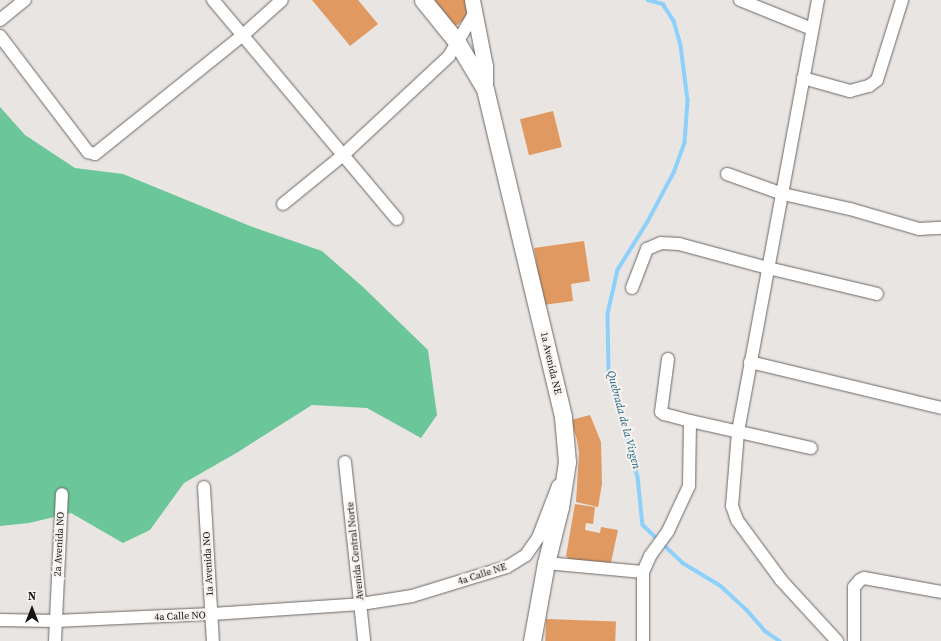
<!DOCTYPE html>
<html>
<head>
<meta charset="utf-8">
<style>
	body { margin:0 }
	#map { position:relative; width:941px; height:641px; overflow:hidden; background:#e9e5e2; font-family:"Source Serif 4",serif }
	div>[style] { position:absolute }
	.forest>* { inset:0; background:#6bc799 }
	.stream>* { height:3.5px; margin:-1.75px; padding:0 1.75px; transform-origin:1.75px; border-radius:1.75px; background:#8dd1fa }
	.building>* { inset:0; background:#e09a61; transform-origin:0 0 }
	.roads { filter:drop-shadow(0 0 1px #6b6765) drop-shadow(0 0 1px #6b6765) }
	.minor>* { height:12px; margin:-6px; padding:0 6px; transform-origin:6px; border-radius:6px; background:#fff }
	.tertiary>* { height:15px; margin:-7.5px; padding:0 7.5px; transform-origin:7.5px; border-radius:7.5px; background:#fff }
	.secondary>* { height:17px; margin:-8.5px; padding:0 8.5px; transform-origin:8.5px; border-radius:8.5px; background:#fff }
	span { translate:-50% -50%; white-space:nowrap; text-align:center; line-height:1.15; -webkit-text-stroke:4px #f6f2f0; paint-order:stroke }
	.street-label { font-size:10px; color:#141312 }
	.water-label { font-size:11px; color:#175a7c; font-style:italic }
	.north { position:absolute; left:12px; top:589px; width:40px; height:40px; -webkit-text-stroke:3px #f6f2f0; paint-order:stroke; rotate:0deg; font-size:11px; font-weight:700; line-height:16px; text-align:center; color:#141312 }
	.north::after { content:''; display:block; margin:auto; width:14px; height:18px; background:#141312; clip-path:polygon(50% 0,100% 100%,50% 72%,0 100%) }
</style>
</head>
<body>
<div id="map">
	<div class="forest">
		<i style="clip-path:polygon(0 107px,25px 135px,75px 168px,123px 174px,250px 226px,322px 251px,363px 287px,428px 350px,437px 415px,421px 438px,367px 408px,312px 405px,238px 452px,184px 483px,150px 530px,123px 543px,71px 513px,29px 523px,0 526px)"></i>
	</div>
	<div class="stream">
		<i style="left:648px;top:0;width:16px;rotate:15deg"></i>
		<i style="left:663px;top:4px;width:20px;rotate:57deg"></i>
		<i style="left:674px;top:21px;width:26px;rotate:74deg"></i>
		<i style="left:681px;top:46px;width:55px;rotate:82.7deg"></i>
		<i style="left:688px;top:101px;width:42px;rotate:94.1deg"></i>
		<i style="left:685px;top:143px;width:32px;rotate:110deg"></i>
		<i style="left:674px;top:173px;width:55px;rotate:118deg"></i>
		<i style="left:648px;top:222px;width:57px;rotate:122deg"></i>
		<i style="left:618px;top:270px;width:45px;rotate:102.8deg"></i>
		<i style="left:608px;top:314px;width:58px;rotate:89deg"></i>
		<i style="left:609px;top:372px;width:109px;rotate:74.6deg"></i>
		<i style="left:638px;top:477px;width:48px;rotate:84.1deg"></i>
		<i style="left:643px;top:525px;width:55px;rotate:43.5deg"></i>
		<i style="left:683px;top:563px;width:44px;rotate:31.2deg"></i>
		<i style="left:721px;top:586px;width:35px;rotate:43deg"></i>
		<i style="left:747px;top:610px;width:28px;rotate:49deg"></i>
		<i style="left:765px;top:631px;width:18px;rotate:34deg"></i>
	</div>
	<div class="building">
		<i style="clip-path:polygon(312px 0,358px 0,378px 24px,350px 46px)"></i>
		<i style="clip-path:polygon(433px 0,466px 0,467px 17px,456px 26px)"></i>
		<i style="left:553px;top:111px;width:37px;height:34px;rotate:76deg"></i>
		<i style="clip-path:polygon(584px 241px,590px 281px,571px 284px,573px 301px,543px 305px,534px 248px)"></i>
		<i style="clip-path:polygon(590px 415px,601px 442px,602px 484px,598px 507px,576px 502px,579px 453px,577px 440px,571px 420px)"></i>
		<i style="clip-path:polygon(575px 504px,595px 507px,593px 524px,586px 523px,585px 530px,600px 533px,601px 527px,618px 530px,610px 567px,569px 559px,566px 556px)"></i>
		<i style="left:546px;top:619px;width:70px;height:22px;rotate:2deg"></i>
	</div>
	<div class="roads">
		<div class="minor">
			<i style="left:213px;top:0;width:286px;rotate:50deg"></i>
			<i style="left:740px;top:0;width:78px;rotate:21.9deg"></i>
			<i style="left:818px;top:0;width:439px;rotate:100.5deg"></i>
			<i style="left:738px;top:432px;width:74px;rotate:94.6deg"></i>
			<i style="left:732px;top:506px;width:15px;rotate:70deg"></i>
			<i style="left:737px;top:520px;width:74px;rotate:53.7deg"></i>
			<i style="left:781px;top:580px;width:83px;rotate:47.4deg"></i>
			<i style="left:0;top:20px;width:32px;rotate:-39deg"></i>
			<i style="left:0;top:36px;width:146px;rotate:52.8deg"></i>
			<i style="left:88px;top:152px;width:7px;rotate:16deg"></i>
			<i style="left:95px;top:154px;width:190px;rotate:-38.8deg"></i>
			<i style="left:243px;top:35px;width:52px;rotate:-41.9deg"></i>
			<i style="left:803px;top:78px;width:49px;rotate:15.5deg"></i>
			<i style="left:850px;top:91px;width:20px;rotate:-15deg"></i>
			<i style="left:869px;top:86px;width:10px;rotate:-37deg"></i>
			<i style="left:877px;top:80px;width:84px;rotate:-72.6deg"></i>
			<i style="left:727px;top:174px;width:59px;rotate:19.7deg"></i>
			<i style="left:783px;top:194px;width:69px;rotate:12.6deg"></i>
			<i style="left:850px;top:209px;width:72px;rotate:16.2deg"></i>
			<i style="left:919px;top:229px;width:22px;rotate:-3deg"></i>
			<i style="left:283px;top:204px;width:77px;rotate:-39.2deg"></i>
			<i style="left:343px;top:155px;width:145px;rotate:-43deg"></i>
			<i style="left:449px;top:56px;width:49px;rotate:-59.2deg"></i>
			<i style="left:632px;top:288px;width:42px;rotate:-69deg"></i>
			<i style="left:647px;top:249px;width:15px;rotate:-23deg"></i>
			<i style="left:661px;top:243px;width:18px;rotate:3deg"></i>
			<i style="left:679px;top:244px;width:92px;rotate:15.1deg"></i>
			<i style="left:768px;top:268px;width:112px;rotate:13.4deg"></i>
			<i style="left:668px;top:359px;width:53px;rotate:97.5deg"></i>
			<i style="left:661px;top:412px;width:4px;rotate:34deg"></i>
			<i style="left:664px;top:414px;width:27px;rotate:15deg"></i>
			<i style="left:750px;top:362px;width:196px;rotate:13.5deg"></i>
			<i style="left:345px;top:462px;width:180px;rotate:83.9deg"></i>
			<i style="left:204px;top:487px;width:154px;rotate:86.7deg"></i>
			<i style="left:546px;top:563px;width:97px;rotate:5.3deg"></i>
			<i style="left:0;top:620px;width:55px;rotate:1deg"></i>
			<i style="left:55px;top:621px;width:157px;rotate:-2.6deg"></i>
			<i style="left:212px;top:614px;width:149px;rotate:-3.8deg"></i>
			<i style="left:361px;top:604px;width:52px;rotate:-8.9deg"></i>
			<i style="left:412px;top:596px;width:99px;rotate:-17deg"></i>
			<i style="left:507px;top:567px;width:22px;rotate:-32deg"></i>
			<i style="left:526px;top:555px;width:21px;rotate:-55deg"></i>
			<i style="left:538px;top:538px;width:56px;rotate:-69deg"></i>
			<i style="left:55px;top:641px;width:147px;rotate:-87.3deg"></i>
			<i style="left:643px;top:641px;width:69px;rotate:-90deg"></i>
			<i style="left:643px;top:572px;width:17px;rotate:-66deg"></i>
			<i style="left:650px;top:556px;width:31px;rotate:-54deg"></i>
			<i style="left:668px;top:531px;width:50px;rotate:-65deg"></i>
			<i style="left:689px;top:486px;width:65px;rotate:-89.1deg"></i>
			<i style="left:690px;top:421px;width:124px;rotate:12.6deg"></i>
			<i style="left:854px;top:641px;width:54px;rotate:-90deg"></i>
			<i style="left:854px;top:587px;width:9px;rotate:-49deg"></i>
			<i style="left:860px;top:580px;width:4px;rotate:-27deg"></i>
			<i style="left:864px;top:578px;width:78px;rotate:10.3deg"></i>
		</div>
		<div class="tertiary">
			<i style="left:472px;top:0;width:67px;rotate:78.9deg"></i>
			<i style="left:485px;top:66px;width:23px;rotate:90deg"></i>
		</div>
		<div class="secondary">
			<i style="left:423px;top:0;width:54px;rotate:51deg"></i>
			<i style="left:457px;top:42px;width:55px;rotate:59.2deg"></i>
			<i style="left:485px;top:89px;width:337px;rotate:76.6deg"></i>
			<i style="left:563px;top:417px;width:45px;rotate:84.9deg"></i>
			<i style="left:567px;top:462px;width:46px;rotate:98.8deg"></i>
			<i style="left:560px;top:507px;width:58px;rotate:104deg"></i>
			<i style="left:546px;top:563px;width:79px;rotate:100.2deg"></i>
		</div>
	</div>
	<div class="street-label">
		<span style="left:551px;top:363px;rotate:77deg">1a Avenida NE</span>
		<span style="left:59px;top:544px;rotate:-87deg">2a Avenida NO</span>
		<span style="left:355px;top:551px;rotate:-96deg">Avenida Central Norte</span>
		<span style="left:208px;top:564px;rotate:-93deg">1a Avenida NO</span>
		<span style="left:482px;top:574px;rotate:-18deg">4a Calle NE</span>
		<span style="left:180px;top:616px;rotate:-2deg">4a Calle NO</span>
	</div>
	<div class="water-label">
		<span style="left:623px;top:420px;rotate:75deg">Quebrada de la Virgen</span>
	</div>
	<div class="north">N</div>
</div>
</body>
</html>
